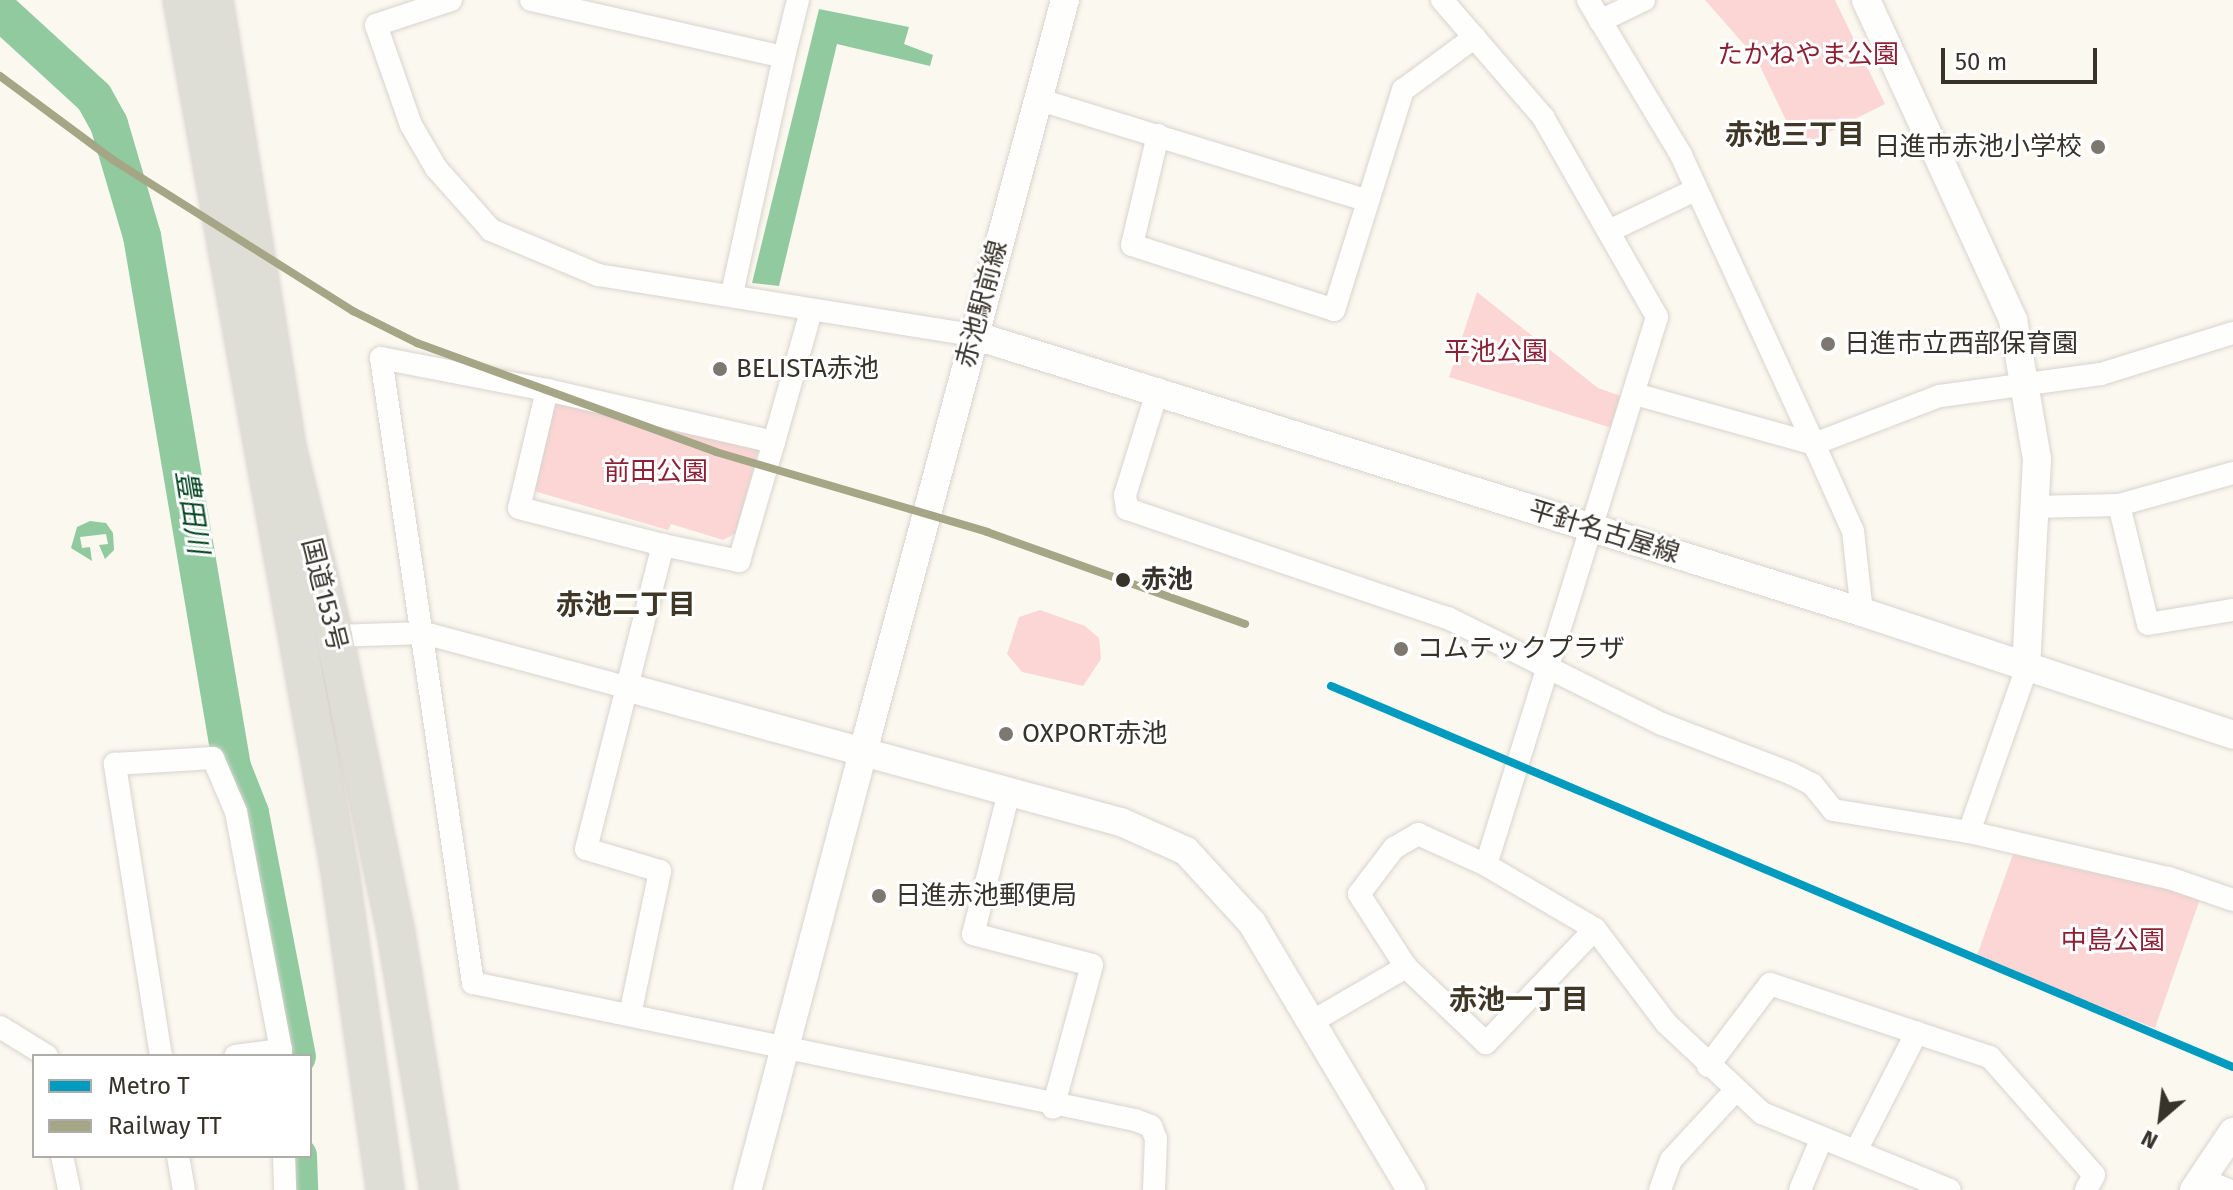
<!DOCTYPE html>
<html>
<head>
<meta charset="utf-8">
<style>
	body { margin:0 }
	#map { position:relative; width:2233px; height:1190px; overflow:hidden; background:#fbf8f0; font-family:"Fira Sans","Noto Sans JP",sans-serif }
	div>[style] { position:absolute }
	.green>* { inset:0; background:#fcd6d5 }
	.water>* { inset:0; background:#92caa0 }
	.river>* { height:38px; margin:-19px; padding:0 19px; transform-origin:19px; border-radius:19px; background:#92caa0 }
	.roads { filter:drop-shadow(0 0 2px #d8d4cd) drop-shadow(0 0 2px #d8d4cd) }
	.minor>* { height:22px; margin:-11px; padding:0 11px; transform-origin:11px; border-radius:11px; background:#fefefd }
	.tertiary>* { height:28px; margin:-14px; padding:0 14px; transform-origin:14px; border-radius:14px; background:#fefefd }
	.trunk>* { height:36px; margin:-18px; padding:0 18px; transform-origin:18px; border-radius:18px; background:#deded6 }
	.rail-1>* { height:8px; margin:-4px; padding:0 4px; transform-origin:4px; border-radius:4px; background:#a5a685 }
	.metro-1>* { height:8px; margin:-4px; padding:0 4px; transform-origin:4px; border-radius:4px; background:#009bbf }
	.dots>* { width:22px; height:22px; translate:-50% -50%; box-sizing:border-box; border:4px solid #fff; border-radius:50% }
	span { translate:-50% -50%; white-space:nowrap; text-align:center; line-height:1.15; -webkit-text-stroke:6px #fff; paint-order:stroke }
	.park-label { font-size:26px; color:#8e2035 }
	.poi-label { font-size:26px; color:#37332b }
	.right { translate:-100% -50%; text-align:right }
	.left { translate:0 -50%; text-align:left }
	.street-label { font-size:26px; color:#37332b }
	.stop-label { font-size:26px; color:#37332b; font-weight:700 }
	.neighbourhood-label { font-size:28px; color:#403727; font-weight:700 }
	.water-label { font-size:28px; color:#024420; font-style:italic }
	.legend { position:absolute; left:32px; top:1054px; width:280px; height:104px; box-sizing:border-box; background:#fff; border:2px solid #afadaa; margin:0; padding:10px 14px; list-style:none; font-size:24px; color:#37332b }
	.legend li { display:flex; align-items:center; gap:16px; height:40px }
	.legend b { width:40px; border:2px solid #afadaa }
	.north { position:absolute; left:2121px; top:1078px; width:80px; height:80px; -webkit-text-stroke:6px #fff; paint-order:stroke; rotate:208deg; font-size:22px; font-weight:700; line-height:32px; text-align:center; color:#37332b }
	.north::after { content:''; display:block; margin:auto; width:28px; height:36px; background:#37332b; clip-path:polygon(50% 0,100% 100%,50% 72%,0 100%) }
	.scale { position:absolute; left:1941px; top:48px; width:156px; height:36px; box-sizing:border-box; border:4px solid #37332b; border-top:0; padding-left:10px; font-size:24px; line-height:28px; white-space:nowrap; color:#37332b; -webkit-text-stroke:6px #fff; paint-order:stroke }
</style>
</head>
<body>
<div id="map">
	<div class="green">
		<i style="clip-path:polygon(1705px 0,1835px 0,1885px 104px,1799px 147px,1756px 58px)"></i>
		<i style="clip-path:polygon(1477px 292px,1598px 388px,1624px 397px,1615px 429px,1449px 377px)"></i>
		<i style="clip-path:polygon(561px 397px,759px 448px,736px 533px,723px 540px,671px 524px,668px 530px,537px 492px,533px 483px,553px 404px)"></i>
		<i style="clip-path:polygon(1040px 610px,1085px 626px,1099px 638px,1101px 659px,1083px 686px,1022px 672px,1007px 654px,1019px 617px)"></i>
		<i style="clip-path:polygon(2013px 854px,2201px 896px,2155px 1028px,1975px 961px)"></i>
	</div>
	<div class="water">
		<i style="clip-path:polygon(819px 9px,909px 27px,904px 44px,933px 55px,930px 66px,837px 44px,779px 286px,752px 283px)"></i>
		<i style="clip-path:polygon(90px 521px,106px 523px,113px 533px,114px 550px,105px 559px,99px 545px,108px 544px,106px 534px,80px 537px,82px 548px,90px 547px,92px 561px,71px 548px,77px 527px)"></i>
	</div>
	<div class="river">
		<i style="left:0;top:11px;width:127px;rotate:42.5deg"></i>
		<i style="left:94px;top:97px;width:31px;rotate:61deg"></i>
		<i style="left:109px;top:124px;width:117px;rotate:73.6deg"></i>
		<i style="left:142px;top:236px;width:539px;rotate:80.38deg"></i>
		<i style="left:232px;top:767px;width:49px;rotate:68.6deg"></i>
		<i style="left:250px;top:813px;width:248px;rotate:79.1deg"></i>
		<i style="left:298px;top:1156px;width:34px;rotate:88deg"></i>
	</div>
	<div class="roads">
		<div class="minor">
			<i style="left:451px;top:0;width:79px;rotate:161.6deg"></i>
			<i style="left:376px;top:25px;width:106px;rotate:70.7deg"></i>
			<i style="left:411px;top:125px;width:50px;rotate:59.8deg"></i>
			<i style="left:436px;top:168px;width:83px;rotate:48.4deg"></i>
			<i style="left:491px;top:230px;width:116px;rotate:22.8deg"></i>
			<i style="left:598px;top:275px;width:380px;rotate:9.1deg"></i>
			<i style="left:531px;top:0;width:259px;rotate:12.7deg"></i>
			<i style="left:784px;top:57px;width:243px;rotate:102.4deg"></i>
			<i style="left:1442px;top:0;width:155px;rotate:49.2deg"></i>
			<i style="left:1543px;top:117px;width:230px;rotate:60.3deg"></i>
			<i style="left:1657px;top:317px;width:574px;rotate:107.33deg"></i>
			<i style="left:1588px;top:0;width:181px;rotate:59deg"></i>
			<i style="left:1681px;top:155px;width:318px;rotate:65.3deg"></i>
			<i style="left:1814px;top:444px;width:95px;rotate:65.9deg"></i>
			<i style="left:1853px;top:531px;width:81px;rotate:83.7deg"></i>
			<i style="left:1600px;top:21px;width:49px;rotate:-25.5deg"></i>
			<i style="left:784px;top:57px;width:59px;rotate:-76.2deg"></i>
			<i style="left:1037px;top:99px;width:346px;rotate:17.1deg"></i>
			<i style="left:1158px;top:135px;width:113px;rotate:103.3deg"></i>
			<i style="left:1132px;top:245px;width:212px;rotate:17.8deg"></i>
			<i style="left:1334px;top:310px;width:231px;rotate:-72.6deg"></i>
			<i style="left:1403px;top:90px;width:89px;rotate:-36.4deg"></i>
			<i style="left:1609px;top:231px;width:95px;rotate:-25.5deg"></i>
			<i style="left:1158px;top:389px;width:111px;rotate:107.3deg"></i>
			<i style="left:1125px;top:495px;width:14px;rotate:82deg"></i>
			<i style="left:1127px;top:509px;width:339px;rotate:18.8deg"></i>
			<i style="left:1448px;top:618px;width:239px;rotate:26.4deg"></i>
			<i style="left:1662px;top:724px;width:139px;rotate:21deg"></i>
			<i style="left:1792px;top:774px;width:22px;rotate:27deg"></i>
			<i style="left:1812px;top:784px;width:33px;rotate:51deg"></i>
			<i style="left:1833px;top:810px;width:138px;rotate:9.2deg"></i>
			<i style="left:1969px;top:832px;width:205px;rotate:13deg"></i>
			<i style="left:2169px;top:878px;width:68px;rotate:19deg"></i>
			<i style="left:547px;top:390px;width:121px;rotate:103.3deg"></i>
			<i style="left:519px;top:508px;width:149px;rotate:14.4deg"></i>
			<i style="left:663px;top:545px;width:78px;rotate:11.9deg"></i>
			<i style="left:739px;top:561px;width:124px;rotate:-73.6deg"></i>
			<i style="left:774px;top:442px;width:233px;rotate:-167.1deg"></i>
			<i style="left:547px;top:390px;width:169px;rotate:-169.1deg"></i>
			<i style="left:381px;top:358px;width:632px;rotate:81.63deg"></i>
			<i style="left:473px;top:983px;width:676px;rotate:11.69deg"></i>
			<i style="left:1135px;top:1120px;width:17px;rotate:21deg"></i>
			<i style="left:1151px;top:1126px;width:14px;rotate:69deg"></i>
			<i style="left:1156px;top:1139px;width:51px;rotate:92.2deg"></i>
			<i style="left:1635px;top:394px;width:186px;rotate:15.6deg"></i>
			<i style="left:1814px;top:444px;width:135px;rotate:-20.9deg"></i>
			<i style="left:1940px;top:396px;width:162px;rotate:-7.8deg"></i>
			<i style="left:2101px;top:374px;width:138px;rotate:-17.3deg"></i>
			<i style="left:774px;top:442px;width:136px;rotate:-74.2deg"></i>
			<i style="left:2119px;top:505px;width:122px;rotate:76.3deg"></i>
			<i style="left:2148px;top:624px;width:86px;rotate:-9.4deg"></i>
			<i style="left:2032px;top:507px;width:87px;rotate:-1.3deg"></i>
			<i style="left:2119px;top:505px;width:118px;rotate:-15.7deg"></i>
			<i style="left:334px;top:636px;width:90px;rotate:-1.9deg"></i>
			<i style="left:424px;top:633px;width:212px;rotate:15deg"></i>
			<i style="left:1009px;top:792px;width:146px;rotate:104.2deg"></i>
			<i style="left:973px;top:934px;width:123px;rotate:14.6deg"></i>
			<i style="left:1092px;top:965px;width:148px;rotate:105.3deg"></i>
			<i style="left:1969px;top:832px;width:172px;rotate:-70.6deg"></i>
			<i style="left:1595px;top:929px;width:158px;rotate:133.7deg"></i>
			<i style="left:1486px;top:1043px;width:110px;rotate:-136.5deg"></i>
			<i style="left:1406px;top:967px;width:87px;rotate:-122.8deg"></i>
			<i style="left:1359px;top:894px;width:58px;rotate:-52.7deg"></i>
			<i style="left:1394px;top:848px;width:28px;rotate:-30deg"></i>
			<i style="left:1418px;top:834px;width:75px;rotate:24.5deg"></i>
			<i style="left:1486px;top:865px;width:126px;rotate:30.4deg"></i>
			<i style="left:1595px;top:929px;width:118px;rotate:52.9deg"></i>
			<i style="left:1666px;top:1023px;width:132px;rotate:43.2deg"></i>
			<i style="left:1762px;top:1113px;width:203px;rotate:22.3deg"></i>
			<i style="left:630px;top:1015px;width:147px;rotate:-78.2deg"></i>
			<i style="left:660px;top:871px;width:77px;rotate:-163.4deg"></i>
			<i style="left:586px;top:849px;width:314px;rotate:-75.8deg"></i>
			<i style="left:1313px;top:1021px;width:108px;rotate:-30.1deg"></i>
			<i style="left:0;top:1027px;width:55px;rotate:31.7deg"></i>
			<i style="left:161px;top:1056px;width:296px;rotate:-99deg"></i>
			<i style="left:115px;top:764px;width:98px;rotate:-3.5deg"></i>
			<i style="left:213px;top:758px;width:59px;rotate:66.9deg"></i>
			<i style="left:236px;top:812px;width:242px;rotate:79.3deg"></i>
			<i style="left:281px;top:1050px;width:46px;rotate:172.6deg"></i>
			<i style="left:1708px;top:1066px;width:103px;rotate:-52.9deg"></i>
			<i style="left:1770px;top:984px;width:232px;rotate:18.4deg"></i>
			<i style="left:1990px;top:1057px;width:157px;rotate:48.6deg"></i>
			<i style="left:2094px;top:1175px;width:17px;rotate:118deg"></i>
			<i style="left:1857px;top:1149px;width:131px;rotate:-62.9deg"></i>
			<i style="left:62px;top:1156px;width:35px;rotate:78deg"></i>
			<i style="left:178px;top:1156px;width:35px;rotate:80deg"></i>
			<i style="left:284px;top:1156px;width:34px;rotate:88deg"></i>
			<i style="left:2202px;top:1179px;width:28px;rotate:23deg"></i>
			<i style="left:1660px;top:1190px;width:32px;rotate:-70deg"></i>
			<i style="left:1671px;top:1160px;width:93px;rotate:-47.2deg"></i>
			<i style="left:1800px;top:1190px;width:54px;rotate:-67.2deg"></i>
		</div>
		<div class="tertiary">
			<i style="left:1065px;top:0;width:779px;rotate:105.04deg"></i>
			<i style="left:863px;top:752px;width:267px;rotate:15.2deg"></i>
			<i style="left:1121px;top:822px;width:71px;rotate:24deg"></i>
			<i style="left:1186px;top:851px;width:98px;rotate:47.5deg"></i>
			<i style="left:1252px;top:923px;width:311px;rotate:59.2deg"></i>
			<i style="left:1866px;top:0;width:352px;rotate:65.3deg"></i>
			<i style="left:2013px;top:320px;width:141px;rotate:80.2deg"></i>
			<i style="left:2037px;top:459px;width:211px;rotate:93deg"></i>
			<i style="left:973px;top:335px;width:931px;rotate:17.31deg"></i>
			<i style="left:1862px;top:612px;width:391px;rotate:18.3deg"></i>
			<i style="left:629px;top:688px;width:243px;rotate:15.3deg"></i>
			<i style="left:863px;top:752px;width:453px;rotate:104.8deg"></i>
			<i style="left:2194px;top:1190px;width:70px;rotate:-56.1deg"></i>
		</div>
		<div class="trunk">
			<i style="left:182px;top:0;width:886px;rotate:79.73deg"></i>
			<i style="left:340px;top:872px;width:321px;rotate:81.9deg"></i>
			<i style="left:214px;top:0;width:457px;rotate:80.7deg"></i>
			<i style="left:288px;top:451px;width:191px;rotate:76deg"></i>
			<i style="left:334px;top:636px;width:303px;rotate:78.2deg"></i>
			<i style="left:396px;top:933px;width:261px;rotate:80.5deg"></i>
		</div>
	</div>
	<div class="rail-1">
		<i style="left:0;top:76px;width:141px;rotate:36.6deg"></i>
		<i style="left:113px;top:160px;width:284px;rotate:32.2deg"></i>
		<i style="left:353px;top:311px;width:72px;rotate:26.6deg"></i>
		<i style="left:417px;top:343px;width:318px;rotate:20deg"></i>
		<i style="left:716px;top:452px;width:283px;rotate:16.4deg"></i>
		<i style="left:987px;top:532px;width:274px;rotate:19.6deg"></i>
	</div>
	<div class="metro-1">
		<i style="left:1331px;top:686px;width:979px;rotate:22.9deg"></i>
	</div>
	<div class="dots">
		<i style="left:2098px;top:147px;background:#7c7870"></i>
		<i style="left:1828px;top:344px;background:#7c7870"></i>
		<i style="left:720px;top:369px;background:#7c7870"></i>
		<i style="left:1123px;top:580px;background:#37332b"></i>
		<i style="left:1401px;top:649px;background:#7c7870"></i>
		<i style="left:1006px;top:734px;background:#7c7870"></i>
		<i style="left:879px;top:896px;background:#7c7870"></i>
	</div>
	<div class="park-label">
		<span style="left:1808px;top:55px">たかねやま公園</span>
		<span style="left:1496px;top:352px">平池公園</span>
		<span style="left:656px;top:472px">前田公園</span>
		<span style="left:2113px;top:941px">中島公園</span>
	</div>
	<div class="poi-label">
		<span class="right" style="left:2082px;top:147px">日進市赤池小学校</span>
		<span class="left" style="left:1844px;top:344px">日進市立西部保育園</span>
		<span class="left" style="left:736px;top:369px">BELISTA赤池</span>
		<span class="left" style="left:1417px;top:649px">コムテックプラザ</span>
		<span class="left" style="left:1022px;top:734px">OXPORT赤池</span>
		<span class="left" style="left:895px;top:896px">日進赤池郵便局</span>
	</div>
	<div class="street-label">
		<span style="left:982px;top:304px;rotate:-75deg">赤池駅前線</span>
		<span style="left:1604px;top:532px;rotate:17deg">平針名古屋線</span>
		<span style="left:324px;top:595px;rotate:76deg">国道153号</span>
	</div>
	<div class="stop-label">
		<span class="left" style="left:1141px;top:580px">赤池</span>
	</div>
	<div class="neighbourhood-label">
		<span style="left:1795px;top:135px">赤池三丁目</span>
		<span style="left:626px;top:605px">赤池二丁目</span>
		<span style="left:1519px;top:1000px">赤池一丁目</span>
	</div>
	<div class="water-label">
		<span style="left:192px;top:512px;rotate:81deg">豊田川</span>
	</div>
	<ul class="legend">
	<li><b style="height:10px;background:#009bbf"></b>Metro T</li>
	<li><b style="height:10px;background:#a5a685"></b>Railway TT</li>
	</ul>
	<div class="north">N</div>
	<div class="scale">50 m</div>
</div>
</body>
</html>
